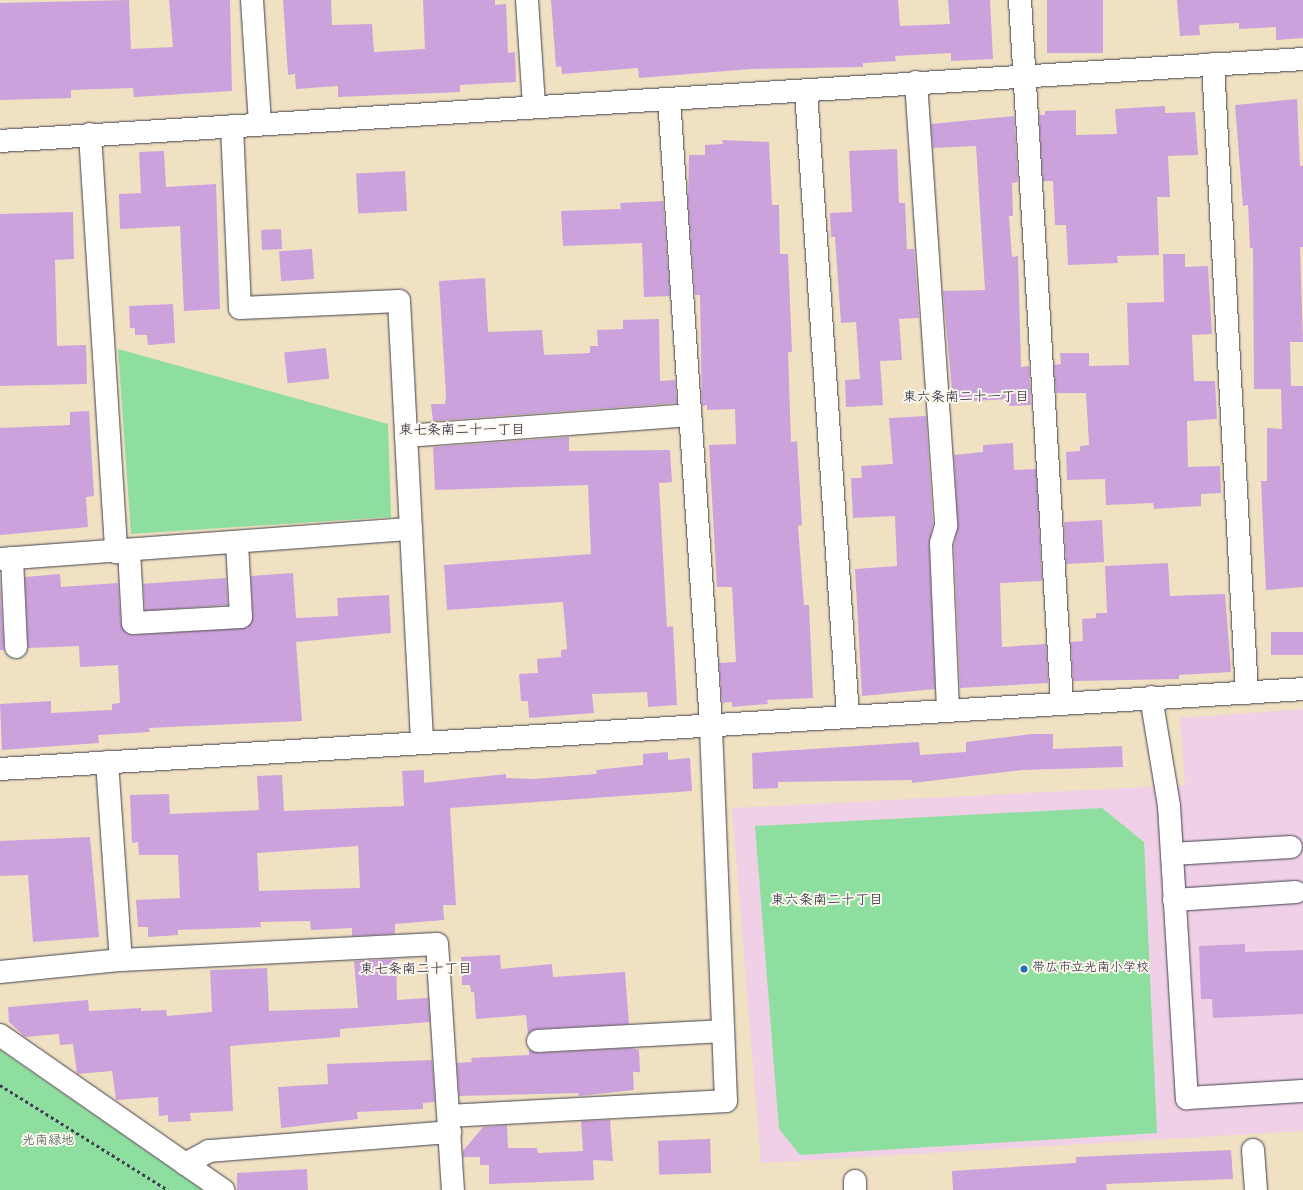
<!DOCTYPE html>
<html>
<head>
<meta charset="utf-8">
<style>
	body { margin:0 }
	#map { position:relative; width:1303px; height:1190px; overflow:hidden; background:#f0e1c2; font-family:"Gochi Hand","Klee One",sans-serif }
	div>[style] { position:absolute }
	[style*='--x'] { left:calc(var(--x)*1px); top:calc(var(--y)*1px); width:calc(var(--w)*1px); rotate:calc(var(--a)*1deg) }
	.built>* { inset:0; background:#efd0e6 }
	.green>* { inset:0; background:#8edf9f }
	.building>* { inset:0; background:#cca2dd; transform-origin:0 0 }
	.path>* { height:2.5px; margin-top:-1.25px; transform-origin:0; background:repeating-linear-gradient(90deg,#413f4f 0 3px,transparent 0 6px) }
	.roads { filter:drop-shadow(0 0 1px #413f4f) drop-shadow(0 0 1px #413f4f) }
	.minor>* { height:22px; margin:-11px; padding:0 11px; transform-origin:11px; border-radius:11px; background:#fff }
	.dots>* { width:11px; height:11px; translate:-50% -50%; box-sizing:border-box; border:2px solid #fbf7ec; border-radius:50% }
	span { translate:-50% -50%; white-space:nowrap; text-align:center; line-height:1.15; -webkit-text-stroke:4px #fbf7ec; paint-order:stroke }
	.poi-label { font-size:13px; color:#22223b }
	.left { translate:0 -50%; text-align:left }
	.park-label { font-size:13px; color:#425b59 }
	.neighbourhood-label { font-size:14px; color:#22223b }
</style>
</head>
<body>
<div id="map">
	<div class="built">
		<div style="clip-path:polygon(1303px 709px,1303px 1131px,761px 1163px,732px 808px,1185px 785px,1180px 718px)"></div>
	</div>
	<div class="green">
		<div style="clip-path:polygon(118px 349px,388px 424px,391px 517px,131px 534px)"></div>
		<div style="clip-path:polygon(1102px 808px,1144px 842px,1157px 1133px,800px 1155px,779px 1129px,755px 826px)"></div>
		<div style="clip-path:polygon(0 1050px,179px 1174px,202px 1190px,0 1190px)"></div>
	</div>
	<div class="building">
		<div style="clip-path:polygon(129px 0,131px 49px,173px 47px,169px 0,230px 0,232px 91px,134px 97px,133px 88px,71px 90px,71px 98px,0 100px,0 3px)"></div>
		<div style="clip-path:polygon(283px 0,331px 0,332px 25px,372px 24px,374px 52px,425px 49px,423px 0,495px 0,495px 5px,506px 4px,508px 53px,515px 52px,516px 82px,460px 85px,460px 92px,338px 97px,338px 86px,296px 89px,295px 74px,288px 75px)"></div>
		<div style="clip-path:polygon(551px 0,898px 0,900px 26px,950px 24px,948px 0,990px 0,993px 59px,951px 61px,951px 53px,895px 56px,896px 61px,863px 63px,863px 67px,751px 69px,639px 78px,638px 68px,562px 74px,561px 66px,556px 67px)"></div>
		<div style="left:1047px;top:0;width:56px;height:53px"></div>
		<div style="clip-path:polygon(1177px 0,1303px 0,1303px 38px,1276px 40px,1276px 27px,1239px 29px,1239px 23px,1199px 25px,1200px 35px,1180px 36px)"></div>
		<div style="clip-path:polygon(1297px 99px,1300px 166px,1303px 166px,1303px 247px,1300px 247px,1303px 342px,1290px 342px,1291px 386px,1303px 386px,1303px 587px,1266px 590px,1261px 481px,1267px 481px,1267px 428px,1282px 429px,1281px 389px,1254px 389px,1253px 248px,1250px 248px,1248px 205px,1243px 206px,1235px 105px)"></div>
		<div style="clip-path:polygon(1165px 106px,1165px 113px,1195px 112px,1198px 155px,1168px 156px,1170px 197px,1157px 197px,1159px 255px,1117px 256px,1118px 263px,1068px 265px,1066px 225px,1055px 225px,1053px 181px,1043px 181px,1039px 115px,1045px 115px,1045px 111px,1076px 110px,1076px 135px,1117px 134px,1115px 109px)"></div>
		<div style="clip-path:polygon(1014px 116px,1018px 182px,1012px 183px,1013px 216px,1009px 216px,1012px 257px,1018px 256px,1021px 367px,1029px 366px,1031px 405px,1009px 406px,1009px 399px,953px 402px,943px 291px,985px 290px,976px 146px,933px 148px,931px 124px)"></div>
		<div style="clip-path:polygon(722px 140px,769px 142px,772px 205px,779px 205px,780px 254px,788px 254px,792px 352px,788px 352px,791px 442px,797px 441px,802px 525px,798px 526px,804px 605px,809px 605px,813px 698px,767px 700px,768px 704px,732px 707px,732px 702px,722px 703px,719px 663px,736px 662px,732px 587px,717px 587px,709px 445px,736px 444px,735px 409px,707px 410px,707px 405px,702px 406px,700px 295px,695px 295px,688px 200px,689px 155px,705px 155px,705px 145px,723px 144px)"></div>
		<div style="clip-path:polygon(897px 149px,899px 203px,905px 203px,907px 249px,914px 249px,919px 318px,899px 319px,902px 360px,880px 361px,883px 405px,846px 407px,845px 380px,860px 379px,856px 322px,841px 323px,835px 237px,831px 237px,830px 213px,852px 212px,849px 151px)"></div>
		<div style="clip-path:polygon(164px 151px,166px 187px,216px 184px,220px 309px,184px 311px,180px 226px,120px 229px,119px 194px,141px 193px,139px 152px)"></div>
		<div style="left:405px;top:171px;width:40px;height:49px;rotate:87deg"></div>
		<div style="clip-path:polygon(663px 201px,670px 296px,644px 297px,642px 243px,563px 246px,561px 211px,621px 209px,620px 203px)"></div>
		<div style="clip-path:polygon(73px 212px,74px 259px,55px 260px,57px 346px,86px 345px,87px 384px,0 386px,0 214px)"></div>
		<div style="left:281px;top:229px;width:20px;height:20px;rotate:87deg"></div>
		<div style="left:312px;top:249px;width:30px;height:33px;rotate:86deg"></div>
		<div style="clip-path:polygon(1163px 254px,1185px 254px,1185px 267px,1208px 266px,1212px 334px,1192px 335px,1194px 381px,1215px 381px,1217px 419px,1187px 421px,1188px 467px,1220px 466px,1221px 493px,1201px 494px,1201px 506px,1154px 509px,1153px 503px,1106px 505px,1105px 479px,1067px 480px,1066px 452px,1080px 451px,1080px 446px,1089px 445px,1086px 393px,1056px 393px,1054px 365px,1061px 364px,1060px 353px,1089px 353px,1089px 366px,1129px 365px,1127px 303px,1164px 302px)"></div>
		<div style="clip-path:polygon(485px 278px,488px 332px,542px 330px,544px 355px,590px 353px,590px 346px,598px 346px,597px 330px,623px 329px,623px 320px,659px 319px,660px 381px,675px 380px,677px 403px,433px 421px,431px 404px,445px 404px,446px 395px,439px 281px)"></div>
		<div style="clip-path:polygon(173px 304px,175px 343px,148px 345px,147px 335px,135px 335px,135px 328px,130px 328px,129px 306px)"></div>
		<div style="left:326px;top:348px;width:31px;height:42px;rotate:84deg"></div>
		<div style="clip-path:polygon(89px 411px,94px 496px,86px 497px,88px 527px,0 535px,0 428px,70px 425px,70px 412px)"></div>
		<div style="clip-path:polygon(926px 416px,933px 525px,929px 544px,935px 689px,862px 696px,855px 569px,897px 566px,895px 516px,853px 518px,851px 478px,862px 478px,861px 466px,893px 464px,889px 418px)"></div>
		<div style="clip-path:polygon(569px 437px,569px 451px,670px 450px,672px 482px,659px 483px,667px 627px,673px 626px,677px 705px,648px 707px,647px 692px,592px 694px,594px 713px,529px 718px,528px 701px,521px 701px,519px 674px,538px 673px,537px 659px,561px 657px,561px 650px,567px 649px,563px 602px,447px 610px,444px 565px,591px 554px,588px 485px,435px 490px,433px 447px)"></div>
		<div style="clip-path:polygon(1013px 443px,1014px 470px,1036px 469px,1042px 581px,1000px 583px,1002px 647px,1046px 644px,1048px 683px,960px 688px,954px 545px,958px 525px,954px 455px,983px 452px,983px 445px)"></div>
		<div style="left:1102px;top:520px;width:42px;height:38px;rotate:87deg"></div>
		<div style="clip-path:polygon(1168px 563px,1170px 596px,1225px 594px,1231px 672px,1179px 675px,1179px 679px,1073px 681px,1071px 642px,1083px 641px,1082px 619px,1096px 618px,1096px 613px,1107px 613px,1105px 566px)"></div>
		<div style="clip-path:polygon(293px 573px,296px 618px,338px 616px,337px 598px,389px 595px,391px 633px,296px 642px,302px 721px,149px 728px,150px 732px,98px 735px,99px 743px,2px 750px,0 704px,51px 701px,51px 713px,112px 710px,112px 704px,120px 703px,118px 665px,80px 667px,79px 646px,28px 648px,25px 577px,60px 574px,61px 587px,118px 583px,121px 624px,127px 634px,134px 635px,247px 628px,253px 616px,251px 576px)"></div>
		<div style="left:226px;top:578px;width:27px;height:83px;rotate:86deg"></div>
		<div style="clip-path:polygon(0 579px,4px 650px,0 650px)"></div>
		<div style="left:1303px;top:632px;width:23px;height:32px;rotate:90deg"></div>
		<div style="clip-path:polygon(1032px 734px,1053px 734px,1053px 749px,1122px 746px,1123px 767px,1022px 770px,912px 783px,912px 780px,778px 782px,778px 788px,753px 789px,752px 753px,919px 742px,920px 755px,966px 752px,966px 742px)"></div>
		<div style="clip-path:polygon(evenodd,668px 752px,668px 760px,690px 758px,692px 791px,450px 808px,456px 905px,443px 905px,444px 920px,395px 924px,395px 934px,352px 936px,352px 928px,311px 930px,310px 921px,260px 922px,261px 927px,178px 930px,178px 935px,148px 937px,148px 927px,138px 927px,136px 900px,180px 898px,178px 855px,139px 855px,138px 842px,132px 843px,130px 795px,169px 794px,170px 814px,259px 810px,257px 776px,282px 775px,284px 811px,404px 806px,402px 771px,424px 770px,424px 783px,506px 774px,506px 778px,534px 779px,597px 774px,596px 770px,643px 765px,643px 754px,668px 752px,358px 846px,360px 888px,259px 891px,257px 853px,358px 846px)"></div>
		<div style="clip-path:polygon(90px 837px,99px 937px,33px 942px,28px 875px,0 876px,0 841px)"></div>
		<div style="clip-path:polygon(1245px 944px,1245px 952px,1303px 950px,1303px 1014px,1213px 1018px,1212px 999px,1201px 999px,1199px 946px)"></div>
		<div style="clip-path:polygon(500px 955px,501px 969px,552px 964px,553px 977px,625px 972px,629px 1024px,537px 1029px,528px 1034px,526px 1015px,476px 1019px,474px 992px,471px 992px,470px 985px,462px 985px,461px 957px)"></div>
		<div style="clip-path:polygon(396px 959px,397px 1000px,428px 998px,430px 1022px,340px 1029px,340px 1037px,230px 1046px,233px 1111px,190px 1113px,191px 1121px,168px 1122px,168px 1115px,159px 1116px,158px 1097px,116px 1100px,112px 1071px,77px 1074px,73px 1044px,60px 1045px,59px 1034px,25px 1037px,9px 1022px,8px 1007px,88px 1000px,89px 1011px,141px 1008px,141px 1011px,166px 1010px,167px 1016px,212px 1012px,210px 970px,243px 969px,267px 968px,269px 1011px,358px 1008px,354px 961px)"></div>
		<div style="clip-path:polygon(631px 1048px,639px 1050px,640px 1072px,633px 1072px,634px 1090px,579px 1096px,578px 1093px,459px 1096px,457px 1063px,472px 1062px,471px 1058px,529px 1055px,529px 1049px,539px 1053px)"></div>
		<div style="clip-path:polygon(432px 1060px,435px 1102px,423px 1103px,423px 1109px,357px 1112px,358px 1119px,281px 1128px,278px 1087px,328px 1084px,327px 1064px)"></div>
		<div style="clip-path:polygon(610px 1120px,613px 1161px,593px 1160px,594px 1180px,489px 1184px,489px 1165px,480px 1165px,480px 1157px,463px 1157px,463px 1151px,483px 1127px,507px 1125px,508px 1148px,537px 1148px,538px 1153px,583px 1151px,581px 1121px)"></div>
		<div style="left:710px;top:1139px;width:34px;height:52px;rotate:88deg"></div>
		<div style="clip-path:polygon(1231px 1150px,1233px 1179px,1106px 1184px,1107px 1190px,953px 1190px,952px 1171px,1076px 1163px,1076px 1157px)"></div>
		<div style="clip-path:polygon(307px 1169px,308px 1190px,237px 1190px,237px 1173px)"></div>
	</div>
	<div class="path">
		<div style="--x:0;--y:1085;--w:198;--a:32"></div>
	</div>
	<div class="roads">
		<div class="minor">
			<div style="--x:252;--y:0;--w:124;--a:86.3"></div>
			<div style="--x:527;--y:0;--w:106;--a:86.2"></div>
			<div style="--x:1020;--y:0;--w:704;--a:86.58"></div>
			<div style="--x:1213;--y:64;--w:630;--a:86.91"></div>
			<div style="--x:916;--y:82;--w:445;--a:86.1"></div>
			<div style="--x:946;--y:526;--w:18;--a:106"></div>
			<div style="--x:941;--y:543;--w:167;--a:87.6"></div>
			<div style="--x:806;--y:91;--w:626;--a:86.16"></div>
			<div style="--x:232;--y:126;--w:182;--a:87.5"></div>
			<div style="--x:240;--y:308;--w:159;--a:-2.5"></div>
			<div style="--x:399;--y:301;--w:442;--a:87"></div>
			<div style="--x:90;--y:134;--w:419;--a:86.4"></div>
			<div style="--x:0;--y:141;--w:1306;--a:-3.6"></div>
			<div style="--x:406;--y:436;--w:285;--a:-4.2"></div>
			<div style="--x:129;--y:551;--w:72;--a:86.8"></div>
			<div style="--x:133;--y:623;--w:108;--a:-3.2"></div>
			<div style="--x:241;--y:617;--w:74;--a:-93.1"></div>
			<div style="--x:12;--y:558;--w:89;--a:87.4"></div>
			<div style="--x:0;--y:559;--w:412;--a:-4.2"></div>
			<div style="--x:1151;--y:697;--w:110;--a:80.6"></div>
			<div style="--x:1169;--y:806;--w:293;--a:86.5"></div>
			<div style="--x:1187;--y:1098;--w:116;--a:-3.5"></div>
			<div style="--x:107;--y:762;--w:198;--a:86"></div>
			<div style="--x:0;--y:769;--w:1305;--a:-3.51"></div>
			<div style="--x:1172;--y:854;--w:119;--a:-3.4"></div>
			<div style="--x:1174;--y:900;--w:122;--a:-3.8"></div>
			<div style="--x:0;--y:972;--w:122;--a:-5.7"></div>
			<div style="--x:121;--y:960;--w:316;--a:-2.9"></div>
			<div style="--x:437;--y:944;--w:247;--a:86.3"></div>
			<div style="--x:0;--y:1035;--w:272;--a:34.8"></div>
			<div style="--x:538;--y:1041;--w:185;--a:-3.1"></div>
			<div style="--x:449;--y:1116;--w:277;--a:-3.1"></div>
			<div style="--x:726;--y:1101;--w:377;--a:-92.3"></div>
			<div style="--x:711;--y:724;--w:626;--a:-93.84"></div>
			<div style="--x:1253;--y:1150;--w:40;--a:85.7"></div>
			<div style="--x:185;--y:1164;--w:27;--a:-28"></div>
			<div style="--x:209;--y:1151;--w:242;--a:-4.5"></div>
			<div style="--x:855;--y:1181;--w:9;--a:90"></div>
		</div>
	</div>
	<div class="dots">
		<div style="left:1024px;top:969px;background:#1f6fb2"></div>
	</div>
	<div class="poi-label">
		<span class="left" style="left:1032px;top:969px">帯広市立光南小学校</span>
	</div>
	<div class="park-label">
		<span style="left:48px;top:1142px">光南緑地</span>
	</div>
	<div class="neighbourhood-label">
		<span style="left:966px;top:399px">東六条南二十一丁目</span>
		<span style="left:462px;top:432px">東七条南二十一丁目</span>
		<span style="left:827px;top:902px">東六条南二十丁目</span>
		<span style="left:416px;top:971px">東七条南二十丁目</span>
	</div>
</div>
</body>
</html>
